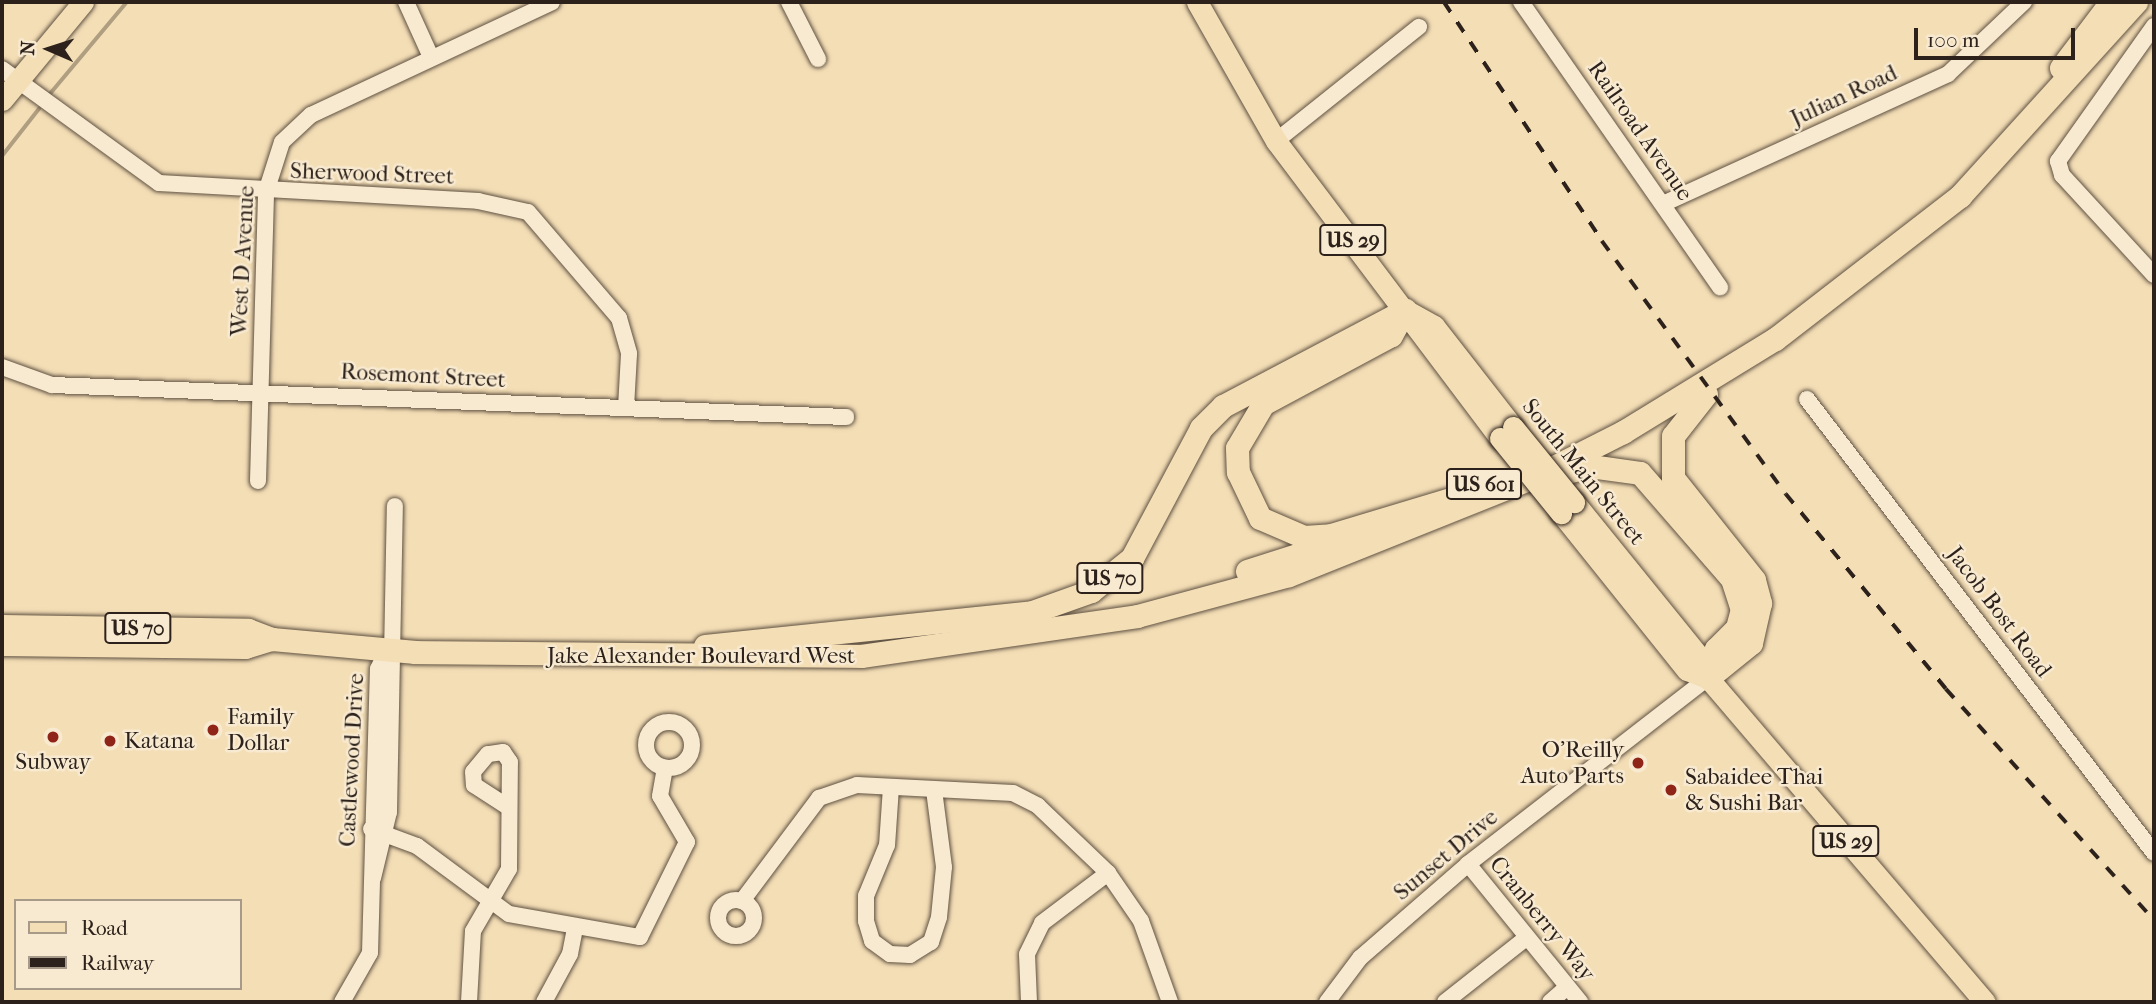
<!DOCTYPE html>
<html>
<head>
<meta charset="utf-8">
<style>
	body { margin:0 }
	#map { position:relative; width:2156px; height:1004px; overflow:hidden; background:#f4deb6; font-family:"IM FELL French Canon",serif }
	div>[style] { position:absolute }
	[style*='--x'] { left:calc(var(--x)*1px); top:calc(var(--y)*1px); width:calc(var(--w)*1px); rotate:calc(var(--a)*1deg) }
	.stream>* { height:3.5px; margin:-1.75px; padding:0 1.75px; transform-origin:1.75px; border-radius:1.75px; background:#b09e81 }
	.roads { filter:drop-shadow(0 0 2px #5f5142) drop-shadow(0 0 2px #5f5142) }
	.minor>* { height:16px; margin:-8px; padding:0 8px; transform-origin:8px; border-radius:8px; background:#f8ead0 }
	.minor>.ring { margin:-8px; padding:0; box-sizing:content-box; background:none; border:16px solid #f8ead0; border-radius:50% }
	.major>* { height:21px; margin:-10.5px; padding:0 10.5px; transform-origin:10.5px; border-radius:10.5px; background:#f4deb6 }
	.highway>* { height:23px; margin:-11.5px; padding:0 11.5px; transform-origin:11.5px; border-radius:11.5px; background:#f4deb6 }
	.rail>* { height:3.5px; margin-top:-1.75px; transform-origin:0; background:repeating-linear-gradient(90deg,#2d221b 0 12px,transparent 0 24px) }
	.bridges { filter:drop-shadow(0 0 2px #2d221b) drop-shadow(0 0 2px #2d221b) }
	.major-bridge>* { height:21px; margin:-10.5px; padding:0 10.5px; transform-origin:10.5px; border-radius:10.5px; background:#f4deb6 }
	.dots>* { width:19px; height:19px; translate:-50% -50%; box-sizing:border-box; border:4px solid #f8ead0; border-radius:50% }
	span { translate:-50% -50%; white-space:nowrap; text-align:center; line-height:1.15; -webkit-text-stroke:5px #f8ead0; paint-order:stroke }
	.shield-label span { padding:2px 5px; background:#f8ead0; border:2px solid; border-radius:5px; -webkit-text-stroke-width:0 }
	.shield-label { font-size:21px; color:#2d221b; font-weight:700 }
	.street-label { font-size:23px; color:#2d221b }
	.poi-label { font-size:23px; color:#2d221b }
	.left { translate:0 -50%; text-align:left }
	.right { translate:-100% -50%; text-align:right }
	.frame { position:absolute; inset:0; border:4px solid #2d221b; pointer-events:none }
	.legend { position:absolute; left:14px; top:899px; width:228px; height:91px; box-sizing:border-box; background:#f8ead0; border:2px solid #a79a88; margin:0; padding:9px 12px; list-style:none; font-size:21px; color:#2d221b }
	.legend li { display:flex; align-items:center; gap:14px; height:35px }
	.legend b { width:35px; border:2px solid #a79a88 }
	.north { position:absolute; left:14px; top:14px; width:70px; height:70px; -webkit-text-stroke:5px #f8ead0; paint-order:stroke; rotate:273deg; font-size:19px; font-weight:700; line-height:28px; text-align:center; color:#2d221b }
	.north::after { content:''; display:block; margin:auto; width:24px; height:32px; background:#2d221b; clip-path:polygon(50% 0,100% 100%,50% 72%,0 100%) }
	.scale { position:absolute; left:1914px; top:28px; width:161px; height:32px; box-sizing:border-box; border:4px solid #2d221b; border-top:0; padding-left:9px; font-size:21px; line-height:24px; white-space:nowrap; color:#2d221b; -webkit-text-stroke:5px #f8ead0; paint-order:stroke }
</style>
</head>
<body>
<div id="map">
	<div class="stream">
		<div style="--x:49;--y:95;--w:121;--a:-50"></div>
		<div style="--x:2;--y:156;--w:60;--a:-51.8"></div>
	</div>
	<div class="roads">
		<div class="minor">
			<div style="--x:406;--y:2;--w:60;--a:65.6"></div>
			<div style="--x:789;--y:2;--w:64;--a:63"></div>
			<div style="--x:1521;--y:2;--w:348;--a:55.1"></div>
			<div style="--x:2154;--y:26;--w:166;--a:125.4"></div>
			<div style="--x:2058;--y:161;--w:15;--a:74"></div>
			<div style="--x:2062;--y:175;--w:136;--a:47.4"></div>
			<div style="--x:2;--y:69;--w:194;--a:36"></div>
			<div style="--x:159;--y:183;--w:320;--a:3.2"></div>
			<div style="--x:478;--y:201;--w:51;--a:12.4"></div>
			<div style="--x:528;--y:212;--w:140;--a:49.4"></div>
			<div style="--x:619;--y:318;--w:37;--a:74"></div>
			<div style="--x:629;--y:354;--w:54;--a:93.2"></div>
			<div style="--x:1276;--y:141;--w:183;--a:-38.6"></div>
			<div style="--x:1663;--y:204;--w:313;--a:-24.5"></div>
			<div style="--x:1948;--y:74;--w:105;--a:-43.5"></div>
			<div style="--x:2;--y:367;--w:53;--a:19.8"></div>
			<div style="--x:52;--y:385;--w:795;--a:2.31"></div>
			<div style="--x:1807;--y:399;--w:571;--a:52.61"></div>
			<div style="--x:258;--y:481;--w:289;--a:-88.4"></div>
			<div style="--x:266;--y:192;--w:52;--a:-72.3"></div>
			<div style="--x:282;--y:142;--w:40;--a:-43"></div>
			<div style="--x:311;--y:115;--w:266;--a:-25.1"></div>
			<div class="ring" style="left:646px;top:722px;width:30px;height:30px"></div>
			<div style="--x:891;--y:787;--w:58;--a:93.9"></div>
			<div style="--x:887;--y:845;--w:55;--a:112.4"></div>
			<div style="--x:866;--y:896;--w:25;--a:90"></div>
			<div style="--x:866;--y:921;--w:21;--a:73"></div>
			<div style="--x:872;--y:941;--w:22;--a:36"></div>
			<div style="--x:890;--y:954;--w:20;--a:3"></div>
			<div style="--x:910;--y:955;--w:25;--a:-32"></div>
			<div style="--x:931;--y:942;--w:26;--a:-72"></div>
			<div style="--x:939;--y:917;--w:50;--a:-84.3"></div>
			<div style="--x:944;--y:867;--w:78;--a:-97.4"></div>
			<div style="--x:371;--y:829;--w:49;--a:20.3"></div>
			<div style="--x:417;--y:846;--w:114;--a:36.5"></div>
			<div style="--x:509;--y:914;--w:133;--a:10"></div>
			<div style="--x:640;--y:937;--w:106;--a:-63.7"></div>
			<div style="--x:687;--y:842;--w:53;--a:-120.4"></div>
			<div style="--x:660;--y:796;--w:27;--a:-80"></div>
			<div style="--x:1468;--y:864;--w:178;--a:50.9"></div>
			<div style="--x:373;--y:878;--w:68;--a:-76.4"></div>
			<div style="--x:389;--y:812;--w:306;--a:-88.9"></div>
			<div class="ring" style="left:718px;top:900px;width:20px;height:20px"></div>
			<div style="--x:742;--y:901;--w:129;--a:-53.2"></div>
			<div style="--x:819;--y:798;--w:40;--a:-18.9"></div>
			<div style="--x:857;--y:785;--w:156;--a:2.9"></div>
			<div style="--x:1013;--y:793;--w:28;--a:27"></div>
			<div style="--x:1038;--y:806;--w:97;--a:43.7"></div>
			<div style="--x:1108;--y:873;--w:58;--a:55.5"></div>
			<div style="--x:1141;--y:921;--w:86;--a:70.3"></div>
			<div style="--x:342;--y:1002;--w:56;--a:-60.3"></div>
			<div style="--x:370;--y:953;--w:284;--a:-88.4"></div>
			<div style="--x:378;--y:669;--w:25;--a:-64"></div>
			<div style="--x:469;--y:1002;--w:71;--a:-86.8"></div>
			<div style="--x:473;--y:931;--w:72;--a:-59.9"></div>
			<div style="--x:509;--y:869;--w:107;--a:-89.5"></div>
			<div style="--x:510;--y:762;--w:12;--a:-125"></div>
			<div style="--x:503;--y:752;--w:15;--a:172"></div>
			<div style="--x:488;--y:754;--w:23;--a:130"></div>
			<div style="--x:473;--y:772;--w:13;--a:86"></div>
			<div style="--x:474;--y:785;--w:40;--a:32.9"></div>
			<div style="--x:544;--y:1002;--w:55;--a:-61.6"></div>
			<div style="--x:570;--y:954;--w:26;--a:-79"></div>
			<div style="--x:1029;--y:1002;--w:48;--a:-92.4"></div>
			<div style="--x:1027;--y:954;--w:34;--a:-64"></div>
			<div style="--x:1042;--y:923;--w:83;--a:-37.1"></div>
			<div style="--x:1327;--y:1002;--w:55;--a:-53.1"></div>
			<div style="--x:1360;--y:958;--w:143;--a:-41"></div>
			<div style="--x:1468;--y:864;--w:304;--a:-37.8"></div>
			<div style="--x:1445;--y:1002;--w:103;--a:-38.3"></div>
			<div style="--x:1550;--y:1002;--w:23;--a:-41"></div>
		</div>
		<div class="major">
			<div style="--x:1197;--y:2;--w:160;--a:60.4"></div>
			<div style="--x:1276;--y:141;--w:372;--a:53"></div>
			<div style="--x:2;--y:100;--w:127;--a:-50.4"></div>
			<div style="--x:1407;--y:311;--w:31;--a:29"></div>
			<div style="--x:1434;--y:326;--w:128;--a:52"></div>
			<div style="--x:1574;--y:502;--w:202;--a:51"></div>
			<div style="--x:1701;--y:659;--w:20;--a:70"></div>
			<div style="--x:1708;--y:678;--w:426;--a:49.5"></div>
			<div style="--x:1561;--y:513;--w:201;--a:51.3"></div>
			<div style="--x:1687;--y:670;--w:22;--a:21"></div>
		</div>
		<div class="highway">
			<div style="--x:2061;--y:68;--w:83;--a:-52.9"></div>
			<div style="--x:1405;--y:310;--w:29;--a:119"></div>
			<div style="--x:1391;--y:335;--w:145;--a:151.7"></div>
			<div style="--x:1263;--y:404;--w:51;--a:120.6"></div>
			<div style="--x:1237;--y:448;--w:24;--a:88"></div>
			<div style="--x:1238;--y:472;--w:51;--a:64.4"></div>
			<div style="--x:1260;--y:518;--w:48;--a:23.4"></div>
			<div style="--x:1304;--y:537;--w:27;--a:-4"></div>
			<div style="--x:1331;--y:535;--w:124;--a:-16.8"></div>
			<div style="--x:1706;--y:394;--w:53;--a:128.2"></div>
			<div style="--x:1673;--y:436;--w:42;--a:90"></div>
			<div style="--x:1673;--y:478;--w:130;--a:51.5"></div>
			<div style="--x:1754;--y:580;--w:24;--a:75"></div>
			<div style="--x:1760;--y:603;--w:41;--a:102.7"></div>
			<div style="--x:1751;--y:643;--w:55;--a:140.9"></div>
			<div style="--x:1560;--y:474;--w:31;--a:-15"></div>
			<div style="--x:1590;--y:466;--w:50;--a:8"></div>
			<div style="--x:1640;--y:473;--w:140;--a:49"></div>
			<div style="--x:1732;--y:579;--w:32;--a:72"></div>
			<div style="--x:1742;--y:609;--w:20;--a:105"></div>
			<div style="--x:1737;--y:628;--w:30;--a:135"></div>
			<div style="--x:1716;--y:649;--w:30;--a:105"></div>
			<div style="--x:1247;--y:571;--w:79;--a:-17.7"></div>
			<div style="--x:2;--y:626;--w:246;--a:0.9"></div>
			<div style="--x:248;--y:630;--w:26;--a:21"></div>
			<div style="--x:272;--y:639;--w:144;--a:5.2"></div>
			<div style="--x:415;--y:652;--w:446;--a:0.5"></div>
			<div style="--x:861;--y:656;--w:279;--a:-8.2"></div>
			<div style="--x:1137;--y:616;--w:157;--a:-15.1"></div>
			<div style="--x:1289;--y:575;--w:262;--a:-21.8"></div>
			<div style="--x:1532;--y:478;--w:102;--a:-26.8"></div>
			<div style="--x:1623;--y:432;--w:178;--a:-31.5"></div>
			<div style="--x:1775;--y:339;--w:234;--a:-37.7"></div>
			<div style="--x:1960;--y:196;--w:262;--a:-47.8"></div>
			<div style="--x:2;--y:644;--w:243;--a:0.7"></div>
			<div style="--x:245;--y:647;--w:28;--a:-17"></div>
			<div style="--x:705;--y:646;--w:329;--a:-5.9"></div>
			<div style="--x:1032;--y:612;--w:63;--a:-19.6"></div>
			<div style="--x:1091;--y:591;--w:53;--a:-38.8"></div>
			<div style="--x:1132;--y:558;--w:147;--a:-62"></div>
			<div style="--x:1201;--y:428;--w:31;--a:-45"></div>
			<div style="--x:1223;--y:406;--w:206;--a:-27.8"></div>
		</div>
	</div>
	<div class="rail">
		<div style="--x:1444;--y:2;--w:287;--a:56.5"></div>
		<div style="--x:1602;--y:241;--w:313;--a:54"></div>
		<div style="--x:1786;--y:494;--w:252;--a:50.6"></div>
		<div style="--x:1946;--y:689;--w:311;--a:48"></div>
	</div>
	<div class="bridges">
		<div class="major-bridge">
			<div style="--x:1513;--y:427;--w:97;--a:50.9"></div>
			<div style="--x:1500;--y:438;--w:97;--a:50.9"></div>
		</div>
	</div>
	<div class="dots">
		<div style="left:213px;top:730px;background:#8f2418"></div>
		<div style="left:53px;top:737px;background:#8f2418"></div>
		<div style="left:110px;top:741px;background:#8f2418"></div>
		<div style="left:1638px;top:763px;background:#8f2418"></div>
		<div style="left:1671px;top:790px;background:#8f2418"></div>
	</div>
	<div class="shield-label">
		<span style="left:1353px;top:240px">US 29</span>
		<span style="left:1484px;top:484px">US 601</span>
		<span style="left:1110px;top:578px">US 70</span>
		<span style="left:138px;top:628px">US 70</span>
		<span style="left:1846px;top:841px">US 29</span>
	</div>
	<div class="street-label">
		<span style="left:1844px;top:96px;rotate:-25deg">Julian Road</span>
		<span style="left:1640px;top:131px;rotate:55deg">Railroad Avenue</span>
		<span style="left:372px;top:174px;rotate:2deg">Sherwood Street</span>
		<span style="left:243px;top:261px;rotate:-87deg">West D Avenue</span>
		<span style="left:423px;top:376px;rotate:3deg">Rosemont Street</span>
		<span style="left:1583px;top:472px;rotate:51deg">South Main Street</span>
		<span style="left:1999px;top:612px;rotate:53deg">Jacob Bost Road</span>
		<span style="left:701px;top:656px">Jake Alexander Boulevard West</span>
		<span style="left:352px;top:760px;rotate:-87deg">Castlewood Drive</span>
		<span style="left:1446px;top:855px;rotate:-40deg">Sunset Drive</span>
		<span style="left:1542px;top:919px;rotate:51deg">Cranberry Way</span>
	</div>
	<div class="poi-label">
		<span class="left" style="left:227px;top:730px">Family<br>Dollar</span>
		<span class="left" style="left:124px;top:741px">Katana</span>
		<span class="right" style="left:1624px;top:763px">O'Reilly<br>Auto Parts</span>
		<span style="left:53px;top:762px">Subway</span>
		<span class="left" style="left:1685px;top:790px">Sabaidee Thai<br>&amp; Sushi Bar</span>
	</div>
	<div class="frame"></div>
	<ul class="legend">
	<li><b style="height:9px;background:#f4deb6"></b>Road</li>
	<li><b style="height:9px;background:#2d221b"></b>Railway</li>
	</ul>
	<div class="north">N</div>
	<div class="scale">100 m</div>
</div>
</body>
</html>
